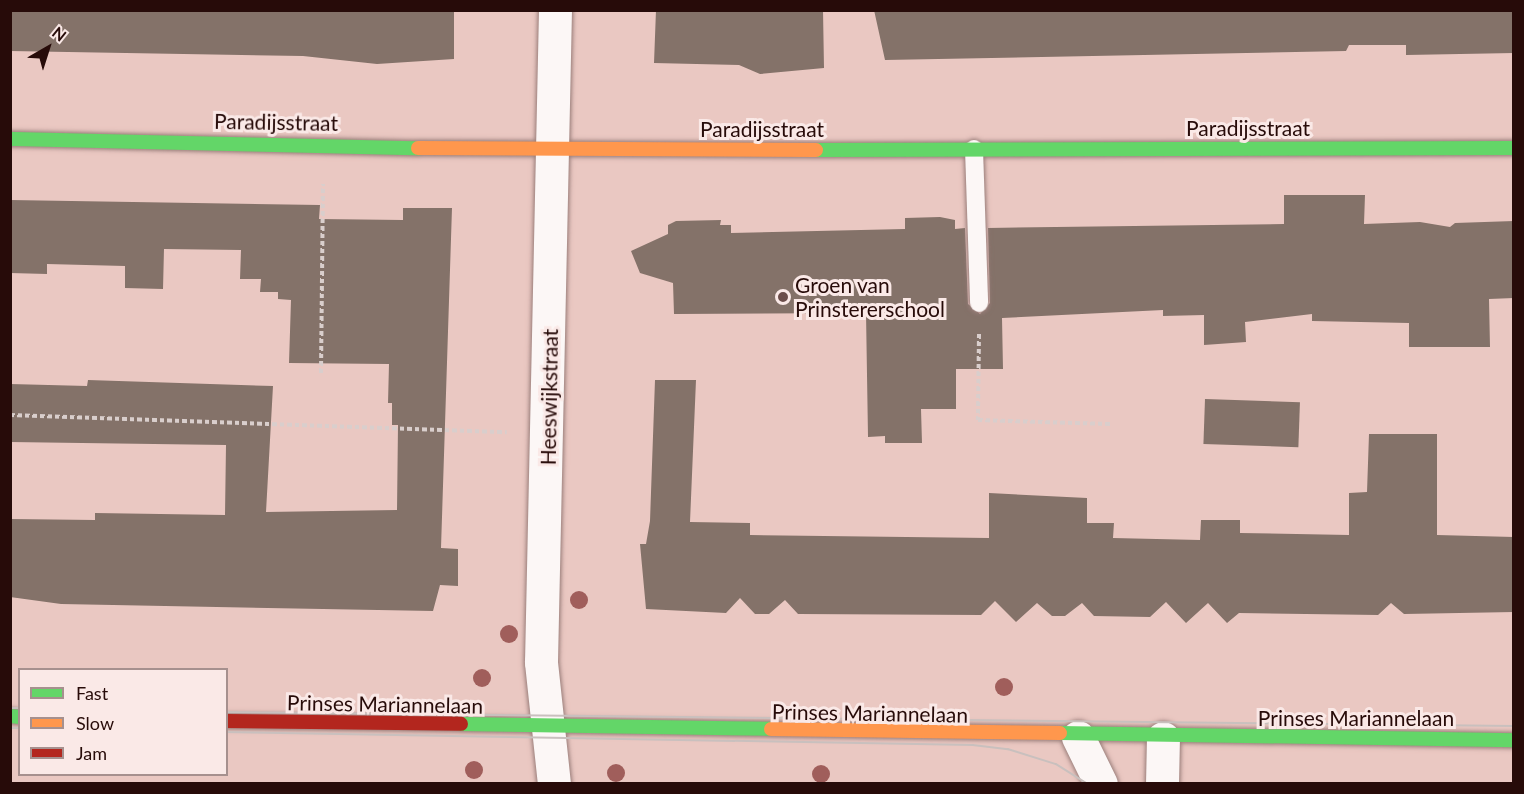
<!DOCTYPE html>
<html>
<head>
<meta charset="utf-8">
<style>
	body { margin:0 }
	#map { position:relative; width:1524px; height:794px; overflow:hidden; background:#eac8c2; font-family:Lato,sans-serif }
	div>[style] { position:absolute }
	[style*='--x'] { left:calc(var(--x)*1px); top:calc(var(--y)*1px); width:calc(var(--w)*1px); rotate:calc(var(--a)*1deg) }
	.building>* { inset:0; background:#847269; transform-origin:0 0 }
	.path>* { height:4px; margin-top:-2px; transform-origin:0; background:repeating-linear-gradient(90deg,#d9cecc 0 4.5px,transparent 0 7.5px) }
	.roads { filter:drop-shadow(0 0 2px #9b7f7b) drop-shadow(0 0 2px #9b7f7b) }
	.lane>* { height:18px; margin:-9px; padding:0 9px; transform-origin:9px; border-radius:9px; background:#fcf7f6 }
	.street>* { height:33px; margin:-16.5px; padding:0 16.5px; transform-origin:16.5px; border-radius:16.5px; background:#fcf7f6 }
	.fast>* { height:14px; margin:-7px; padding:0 7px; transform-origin:7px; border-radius:7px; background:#63d668 }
	.slow>* { height:14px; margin:-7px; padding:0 7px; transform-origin:7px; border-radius:7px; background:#ff974d }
	.jam>* { height:14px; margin:-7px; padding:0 7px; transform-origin:7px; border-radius:7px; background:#b3261e }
	.tram>* { height:1.5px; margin:-0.75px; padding:0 0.75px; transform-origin:0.75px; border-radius:0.75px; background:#c9c0be }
	.trees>* { width:18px; height:18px; margin:-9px; border-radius:50%; background:#a05e5b }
	.dots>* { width:16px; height:16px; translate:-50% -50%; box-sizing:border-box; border:3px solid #fae9e7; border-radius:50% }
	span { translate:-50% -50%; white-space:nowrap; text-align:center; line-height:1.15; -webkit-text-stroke:6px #fae9e7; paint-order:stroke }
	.street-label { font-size:21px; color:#270b09 }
	.poi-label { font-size:21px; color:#270b09 }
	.left { translate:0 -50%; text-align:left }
	.frame { position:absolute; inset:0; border:12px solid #270b09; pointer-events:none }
	.legend { position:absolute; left:18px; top:668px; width:210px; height:108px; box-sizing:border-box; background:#fae9e7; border:2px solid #a6908e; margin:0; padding:8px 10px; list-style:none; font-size:18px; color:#270b09 }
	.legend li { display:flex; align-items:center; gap:12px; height:30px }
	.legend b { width:30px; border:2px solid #a6908e }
	.north { position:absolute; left:18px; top:18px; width:60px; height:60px; -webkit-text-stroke:4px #fae9e7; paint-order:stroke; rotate:39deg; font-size:16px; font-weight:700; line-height:24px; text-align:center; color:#270b09 }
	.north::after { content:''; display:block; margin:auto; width:21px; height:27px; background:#270b09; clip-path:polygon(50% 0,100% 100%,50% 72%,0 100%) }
</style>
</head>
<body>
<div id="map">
	<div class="building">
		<div style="clip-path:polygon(10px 10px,454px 10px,454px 59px,377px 64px,303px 56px,10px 51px)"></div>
		<div style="clip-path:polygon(656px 10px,823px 10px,824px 68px,760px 74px,739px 65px,654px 63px)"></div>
		<div style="clip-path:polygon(874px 10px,1514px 10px,1514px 53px,1406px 55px,1406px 45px,1349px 45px,1346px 51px,885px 60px)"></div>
		<div style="clip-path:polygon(1284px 195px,1365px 195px,1364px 224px,1420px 222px,1450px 227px,1455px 223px,1514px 221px,1514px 298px,1489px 299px,1490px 347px,1409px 347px,1409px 323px,1312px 321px,1312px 314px,1245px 322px,1246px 342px,1204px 345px,1204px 315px,1163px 316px,1163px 310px,1002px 318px,1003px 369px,956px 369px,956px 409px,921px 409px,922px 443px,885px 443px,885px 436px,868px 437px,866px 313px,674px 314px,673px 283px,640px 273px,631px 251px,668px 234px,668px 225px,676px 221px,721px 220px,720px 225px,731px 225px,731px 233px,905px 229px,905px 218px,940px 217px,955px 220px,955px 229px,965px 228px,968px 304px,980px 314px,990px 303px,988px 228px,1284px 224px)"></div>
		<div style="clip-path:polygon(10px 200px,320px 205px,319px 219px,403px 220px,403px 208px,452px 208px,441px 548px,458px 549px,458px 586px,440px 585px,433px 611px,61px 604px,10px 597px,10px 519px,95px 520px,95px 513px,225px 515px,226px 445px,10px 442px,10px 384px,87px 386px,88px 380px,273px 386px,266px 512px,397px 510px,398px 425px,392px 425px,392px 403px,388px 403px,389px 364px,289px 363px,291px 300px,278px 299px,278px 292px,260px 292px,261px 279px,240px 279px,241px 250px,164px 249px,163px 289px,125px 288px,125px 266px,47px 264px,47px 274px,10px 273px)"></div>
		<div style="clip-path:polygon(655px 380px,696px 380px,690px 522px,750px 523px,750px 535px,989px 538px,989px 493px,1087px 498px,1087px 523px,1114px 523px,1113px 538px,1200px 540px,1201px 520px,1240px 520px,1240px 533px,1349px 535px,1349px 493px,1367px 492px,1369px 434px,1437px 434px,1437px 535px,1514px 537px,1514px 612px,1404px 614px,1391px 603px,1378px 615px,1239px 613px,1227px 623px,1208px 603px,1186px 623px,1166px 602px,1150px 617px,1094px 616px,1082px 603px,1065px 616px,1052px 616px,1037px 603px,1016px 622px,995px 601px,981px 615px,798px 614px,785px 600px,769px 614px,755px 614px,740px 598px,726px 613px,646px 609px,640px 544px,646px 544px,650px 521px)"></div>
		<div style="left:1205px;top:399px;width:95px;height:45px;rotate:2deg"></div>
	</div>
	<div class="path">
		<div style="--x:979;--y:334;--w:86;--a:90.7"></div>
		<div style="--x:978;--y:420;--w:132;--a:1.7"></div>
		<div style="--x:321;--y:373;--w:189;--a:-89.4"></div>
		<div style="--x:10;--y:415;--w:497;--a:2"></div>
	</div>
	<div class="roads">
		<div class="lane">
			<div style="--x:974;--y:149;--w:154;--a:88.1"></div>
		</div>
		<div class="street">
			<div style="--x:1078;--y:737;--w:52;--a:63.9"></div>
			<div style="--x:554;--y:784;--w:123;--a:-96.1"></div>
			<div style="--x:541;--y:662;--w:652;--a:-88.77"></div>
			<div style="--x:1162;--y:784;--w:46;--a:-88.8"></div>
		</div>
		<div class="fast">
			<div style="--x:10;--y:139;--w:408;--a:1.3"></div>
			<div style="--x:816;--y:150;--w:698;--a:-0.16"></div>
			<div style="--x:10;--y:716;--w:10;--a:6"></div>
			<div style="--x:461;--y:724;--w:310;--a:0.9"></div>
			<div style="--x:1060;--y:733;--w:454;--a:0.9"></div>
		</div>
		<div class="slow">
			<div style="--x:418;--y:148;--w:398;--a:0.3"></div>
			<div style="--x:771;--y:729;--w:289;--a:0.8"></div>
		</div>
		<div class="jam">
			<div style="--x:226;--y:721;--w:235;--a:0.7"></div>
		</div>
	</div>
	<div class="tram">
		<div style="--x:10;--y:708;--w:10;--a:0"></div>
		<div style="--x:226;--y:712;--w:1288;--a:0.62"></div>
		<div style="--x:10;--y:728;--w:10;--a:0"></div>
		<div style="--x:226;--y:732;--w:747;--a:1"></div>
		<div style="--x:973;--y:745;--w:35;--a:7"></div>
		<div style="--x:1008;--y:749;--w:50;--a:17.4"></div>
		<div style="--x:1056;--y:764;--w:38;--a:32"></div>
	</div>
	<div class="trees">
		<div style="left:579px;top:600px"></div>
		<div style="left:509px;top:634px"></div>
		<div style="left:482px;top:678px"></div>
		<div style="left:1004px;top:687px"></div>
		<div style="left:474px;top:770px"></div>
		<div style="left:616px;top:773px"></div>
		<div style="left:821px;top:774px"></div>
	</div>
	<div class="dots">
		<div style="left:783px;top:297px;background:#6b4d4a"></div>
	</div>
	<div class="street-label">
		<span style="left:276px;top:122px;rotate:1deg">Paradijsstraat</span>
		<span style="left:1248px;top:128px">Paradijsstraat</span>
		<span style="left:762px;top:129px">Paradijsstraat</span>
		<span style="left:549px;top:397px;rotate:-89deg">Heeswijkstraat</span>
		<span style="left:385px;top:704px;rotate:1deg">Prinses Mariannelaan</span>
		<span style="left:870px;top:713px;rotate:1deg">Prinses Mariannelaan</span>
		<span style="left:1356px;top:718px">Prinses Mariannelaan</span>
	</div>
	<div class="poi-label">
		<span class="left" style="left:795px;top:297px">Groen van<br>Prinstererschool</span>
	</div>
	<div class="frame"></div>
	<ul class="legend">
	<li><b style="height:8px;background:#63d668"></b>Fast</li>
	<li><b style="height:8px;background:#ff974d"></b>Slow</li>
	<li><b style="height:8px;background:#b3261e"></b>Jam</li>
	</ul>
	<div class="north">N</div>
</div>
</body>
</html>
